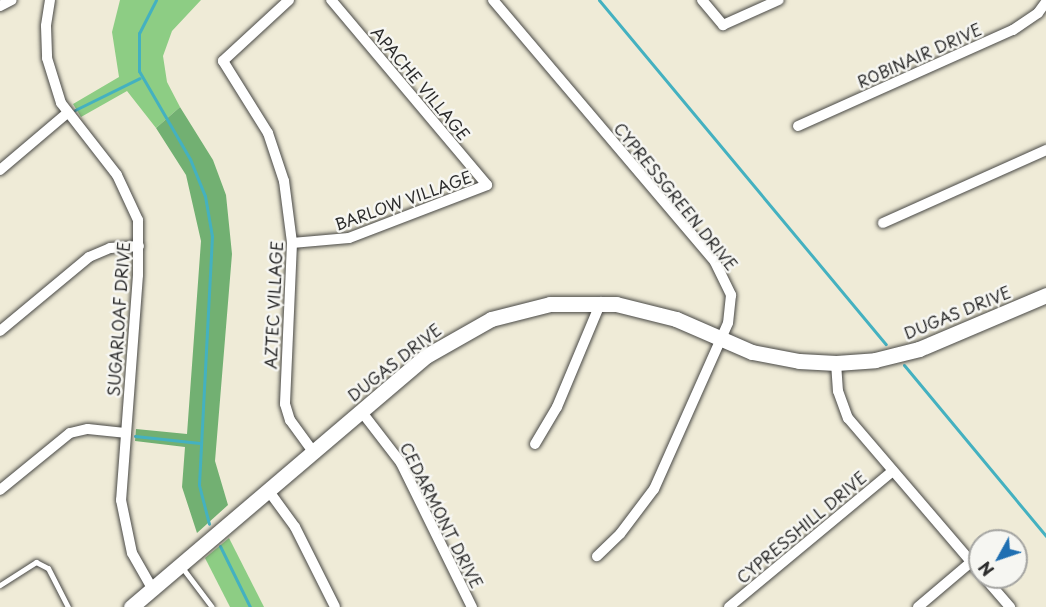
<!DOCTYPE html>
<html>
<head>
<meta charset="utf-8">
<style>
	body { margin:0 }
	#map { position:relative; width:1046px; height:607px; overflow:hidden; background:#efebd7; font-family:"Playpen Sans",sans-serif }
	div>[style] { position:absolute }
	[style*='--x'] { left:calc(var(--x)*1px); top:calc(var(--y)*1px); width:calc(var(--w)*1px); rotate:calc(var(--a)*1deg) }
	.green>* { inset:0; background:#8dcd84 }
	.forest>* { inset:0; background:#72b072 }
	.stream>* { height:3px; margin:-1.5px; padding:0 1.5px; transform-origin:1.5px; border-radius:1.5px; background:#44b1c0 }
	.roads { filter:drop-shadow(0 0 2px #484845) drop-shadow(0 0 2px #484845) }
	.lane>* { height:5px; margin:-2.5px; padding:0 2.5px; transform-origin:2.5px; border-radius:2.5px; background:#fff }
	.street>* { height:10px; margin:-5px; padding:0 5px; transform-origin:5px; border-radius:5px; background:#fff }
	.secondary>* { height:15px; margin:-7.5px; padding:0 7.5px; transform-origin:7.5px; border-radius:7.5px; background:#fff }
	span { translate:-50% -50%; white-space:nowrap; text-align:center; line-height:1.15; -webkit-text-stroke:5px #f6f6f2; paint-order:stroke }
	.street-label { font-size:16px; color:#2b2b2b }
	.north { position:absolute; left:968px; top:529px; width:60px; height:60px; box-sizing:border-box; background:#f6f6f2; border:2px solid #a5a5a2; border-radius:50%; rotate:230deg; font-size:16px; font-weight:700; line-height:24px; text-align:center; color:#2b2b2b }
	.north::after { content:''; display:block; margin:auto; width:21px; height:27px; background:#1f6fb2; clip-path:polygon(50% 0,100% 100%,50% 72%,0 100%) }
</style>
</head>
<body>
<div id="map">
	<div class="green">
		<div style="clip-path:polygon(120px 0,201px 0,172px 31px,163px 56px,167px 82px,180px 107px,156px 128px,127px 91px,81px 117px,73px 104px,119px 77px,112px 32px)"></div>
		<div style="clip-path:polygon(229px 538px,264px 607px,230px 607px,205px 558px)"></div>
	</div>
	<div class="forest">
		<div style="clip-path:polygon(180px 107px,213px 160px,226px 195px,232px 254px,215px 461px,228px 505px,197px 533px,182px 487px,185px 447px,135px 441px,136px 429px,187px 434px,201px 241px,186px 175px,156px 128px)"></div>
	</div>
	<div class="stream">
		<div style="--x:156;--y:0;--w:37;--a:117"></div>
		<div style="--x:139;--y:33;--w:38;--a:90"></div>
		<div style="--x:139;--y:71;--w:102;--a:59.9"></div>
		<div style="--x:190;--y:159;--w:40;--a:68"></div>
		<div style="--x:205;--y:196;--w:41;--a:80.1"></div>
		<div style="--x:212;--y:236;--w:249;--a:93"></div>
		<div style="--x:199;--y:485;--w:40;--a:75.6"></div>
		<div style="--x:599;--y:0;--w:448;--a:50.2"></div>
		<div style="--x:75;--y:110;--w:72;--a:-26.2"></div>
		<div style="--x:904;--y:365;--w:222;--a:50.3"></div>
		<div style="--x:135;--y:436;--w:65;--a:6.1"></div>
		<div style="--x:220;--y:546;--w:68;--a:63.8"></div>
	</div>
	<div class="roads">
		<div class="lane">
			<div style="--x:181;--y:566;--w:51;--a:52.9"></div>
			<div style="--x:0;--y:585;--w:43;--a:-32.6"></div>
			<div style="--x:36;--y:562;--w:13;--a:27"></div>
			<div style="--x:48;--y:568;--w:44;--a:62.9"></div>
		</div>
		<div class="street">
			<div style="--x:50;--y:0;--w:26;--a:99"></div>
			<div style="--x:46;--y:26;--w:32;--a:88"></div>
			<div style="--x:47;--y:58;--w:47;--a:72.7"></div>
			<div style="--x:61;--y:103;--w:91;--a:52.1"></div>
			<div style="--x:117;--y:175;--w:50;--a:65"></div>
			<div style="--x:138;--y:220;--w:55;--a:90"></div>
			<div style="--x:138;--y:275;--w:226;--a:94.3"></div>
			<div style="--x:121;--y:500;--w:54;--a:78.3"></div>
			<div style="--x:132;--y:553;--w:40;--a:60.3"></div>
			<div style="--x:289;--y:0;--w:90;--a:137.3"></div>
			<div style="--x:223;--y:61;--w:85;--a:58"></div>
			<div style="--x:268;--y:133;--w:51;--a:71.6"></div>
			<div style="--x:284;--y:181;--w:63;--a:82.6"></div>
			<div style="--x:292;--y:243;--w:161;--a:92.5"></div>
			<div style="--x:285;--y:404;--w:17;--a:73"></div>
			<div style="--x:290;--y:420;--w:39;--a:54"></div>
			<div style="--x:493;--y:0;--w:343;--a:49.7"></div>
			<div style="--x:715;--y:262;--w:37;--a:64"></div>
			<div style="--x:731;--y:295;--w:28;--a:96"></div>
			<div style="--x:728;--y:323;--w:182;--a:114"></div>
			<div style="--x:654;--y:489;--w:56;--a:127.1"></div>
			<div style="--x:620;--y:534;--w:32;--a:136"></div>
			<div style="--x:702;--y:0;--w:33;--a:50"></div>
			<div style="--x:723;--y:25;--w:61;--a:-24.1"></div>
			<div style="--x:0;--y:6;--w:13;--a:-27"></div>
			<div style="--x:798;--y:126;--w:235;--a:-24.1"></div>
			<div style="--x:1013;--y:30;--w:30;--a:-34"></div>
			<div style="--x:1038;--y:13;--w:14;--a:-54"></div>
			<div style="--x:0;--y:170;--w:87;--a:-40.3"></div>
			<div style="--x:883;--y:223;--w:179;--a:-24.1"></div>
			<div style="--x:292;--y:243;--w:57;--a:-5"></div>
			<div style="--x:349;--y:238;--w:148;--a:-21"></div>
			<div style="--x:487;--y:185;--w:242;--a:-130.1"></div>
			<div style="--x:0;--y:331;--w:116;--a:-39.7"></div>
			<div style="--x:89;--y:257;--w:23;--a:-23"></div>
			<div style="--x:110;--y:248;--w:29;--a:-4"></div>
			<div style="--x:836;--y:363;--w:28;--a:86"></div>
			<div style="--x:838;--y:391;--w:29;--a:70"></div>
			<div style="--x:848;--y:418;--w:203;--a:49.4"></div>
			<div style="--x:361;--y:411;--w:66;--a:52.4"></div>
			<div style="--x:401;--y:463;--w:161;--a:63.8"></div>
			<div style="--x:535;--y:444;--w:43;--a:-59.3"></div>
			<div style="--x:557;--y:407;--w:114;--a:-67.3"></div>
			<div style="--x:0;--y:490;--w:90;--a:-39.2"></div>
			<div style="--x:70;--y:433;--w:18;--a:-13"></div>
			<div style="--x:88;--y:429;--w:37;--a:6"></div>
			<div style="--x:268;--y:490;--w:46;--a:53.9"></div>
			<div style="--x:295;--y:527;--w:89;--a:63.4"></div>
			<div style="--x:984;--y:577;--w:40;--a:49"></div>
			<div style="--x:729;--y:607;--w:213;--a:-39.7"></div>
			<div style="--x:918;--y:607;--w:70;--a:-40.3"></div>
		</div>
		<div class="secondary">
			<div style="--x:131;--y:607;--w:387;--a:-40.4"></div>
			<div style="--x:426;--y:356;--w:75;--a:-29.6"></div>
			<div style="--x:491;--y:319;--w:61;--a:-14.3"></div>
			<div style="--x:550;--y:304;--w:66;--a:0"></div>
			<div style="--x:616;--y:304;--w:62;--a:14"></div>
			<div style="--x:676;--y:319;--w:83;--a:23.5"></div>
			<div style="--x:752;--y:352;--w:48;--a:10.8"></div>
			<div style="--x:799;--y:361;--w:37;--a:3"></div>
			<div style="--x:836;--y:363;--w:39;--a:-4"></div>
			<div style="--x:875;--y:360;--w:45;--a:-14"></div>
			<div style="--x:919;--y:349;--w:138;--a:-23"></div>
		</div>
	</div>
	<div class="street-label">
		<span style="left:919px;top:55px;rotate:-24deg">ROBINAIR DRIVE</span>
		<span style="left:421px;top:83px;rotate:50deg">APACHE VILLAGE</span>
		<span style="left:676px;top:196px;rotate:51deg">CYPRESSGREEN DRIVE</span>
		<span style="left:403px;top:200px;rotate:-20deg">BARLOW VILLAGE</span>
		<span style="left:273px;top:305px;rotate:-87deg">AZTEC VILLAGE</span>
		<span style="left:957px;top:312px;rotate:-22deg">DUGAS DRIVE</span>
		<span style="left:118px;top:319px;rotate:-86deg">SUGARLOAF DRIVE</span>
		<span style="left:394px;top:362px;rotate:-38deg">DUGAS DRIVE</span>
		<span style="left:442px;top:515px;rotate:63deg">CEDARMONT DRIVE</span>
		<span style="left:801px;top:527px;rotate:-40deg">CYPRESSHILL DRIVE</span>
	</div>
	<div class="north">N</div>
</div>
</body>
</html>
